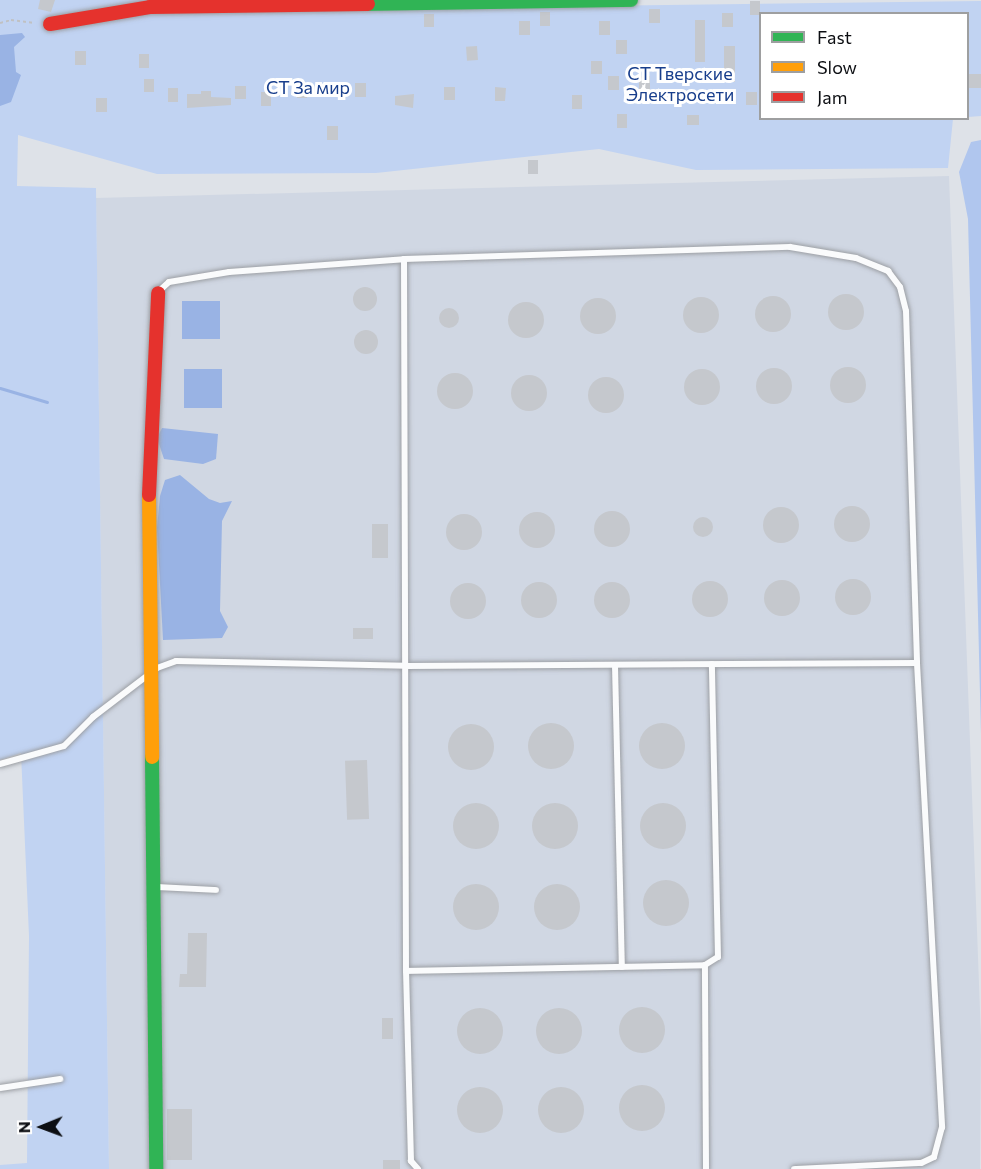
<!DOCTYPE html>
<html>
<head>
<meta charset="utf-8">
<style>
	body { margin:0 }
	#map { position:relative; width:981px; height:1169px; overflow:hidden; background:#dee2e8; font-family:Commissioner,sans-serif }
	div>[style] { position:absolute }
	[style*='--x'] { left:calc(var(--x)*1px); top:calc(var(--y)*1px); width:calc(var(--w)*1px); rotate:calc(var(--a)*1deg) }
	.built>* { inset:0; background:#d0d7e3 }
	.green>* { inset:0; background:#c1d3f2 }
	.forest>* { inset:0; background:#b0c6ee }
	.water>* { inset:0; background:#99b3e4; transform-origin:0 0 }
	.stream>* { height:3px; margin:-1.5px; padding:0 1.5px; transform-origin:1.5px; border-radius:1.5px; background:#99b3e4 }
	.building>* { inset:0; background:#c5c8cd; transform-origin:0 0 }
	.round { border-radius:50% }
	.path>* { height:2px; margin-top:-1px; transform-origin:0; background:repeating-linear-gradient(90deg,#c0c1c2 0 3px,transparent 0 6px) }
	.roads { filter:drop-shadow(0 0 2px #9c9fa4) drop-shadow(0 0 2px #9c9fa4) }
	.lane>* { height:6px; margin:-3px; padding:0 3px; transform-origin:3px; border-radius:3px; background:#fafbfc }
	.fast>* { height:14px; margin:-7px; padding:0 7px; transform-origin:7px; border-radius:7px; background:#30b455 }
	.slow>* { height:14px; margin:-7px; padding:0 7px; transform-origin:7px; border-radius:7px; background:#ff9f0a }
	.jam>* { height:14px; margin:-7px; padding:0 7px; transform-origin:7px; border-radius:7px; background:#e5322d }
	span { translate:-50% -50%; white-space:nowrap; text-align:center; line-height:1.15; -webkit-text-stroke:6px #fff; paint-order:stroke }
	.park-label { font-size:18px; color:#183e8c }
	.legend { position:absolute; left:759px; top:12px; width:210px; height:108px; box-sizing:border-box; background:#fff; border:2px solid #9e9fa0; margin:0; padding:8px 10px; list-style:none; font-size:18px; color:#0c0e12 }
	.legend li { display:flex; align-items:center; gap:12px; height:30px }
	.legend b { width:30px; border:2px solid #9e9fa0 }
	.north { position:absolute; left:12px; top:1097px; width:60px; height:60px; -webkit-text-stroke:4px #fff; paint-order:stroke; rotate:269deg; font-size:16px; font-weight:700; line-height:24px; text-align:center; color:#0c0e12 }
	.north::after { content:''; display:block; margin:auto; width:21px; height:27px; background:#0c0e12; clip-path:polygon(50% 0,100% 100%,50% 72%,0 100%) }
</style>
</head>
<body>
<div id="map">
	<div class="built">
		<div style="clip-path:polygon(949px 176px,981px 1038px,980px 1169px,109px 1169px,96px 198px)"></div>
	</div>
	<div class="green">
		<div style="clip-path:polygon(0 0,588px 0,589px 6px,981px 1px,981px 116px,968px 117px,968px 14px,760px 14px,760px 118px,953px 119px,948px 168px,696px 170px,599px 149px,376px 173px,157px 174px,18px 135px,17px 186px,96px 188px,109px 1169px,0 1169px,0 1165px,27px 1163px,29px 936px,21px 753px,0 760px)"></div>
	</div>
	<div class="forest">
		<div style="clip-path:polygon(981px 140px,981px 734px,968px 219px,959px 172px,971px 142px)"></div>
	</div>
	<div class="water">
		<div style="clip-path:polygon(22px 33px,25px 37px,14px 47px,16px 72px,21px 75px,11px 102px,0 106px,0 35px)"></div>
		<div style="left:220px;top:301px;width:38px;height:38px;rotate:90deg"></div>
		<div style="left:222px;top:369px;width:39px;height:38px;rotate:90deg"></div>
		<div style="clip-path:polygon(162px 428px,218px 434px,216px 459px,203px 464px,164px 459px,157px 438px)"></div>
		<div style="clip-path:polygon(180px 475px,209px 499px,220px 503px,232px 501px,222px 521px,220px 611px,228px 627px,222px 638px,163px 640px,157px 528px,160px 496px,165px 480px)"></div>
	</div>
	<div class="stream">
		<div style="--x:0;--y:388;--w:49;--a:16.6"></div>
	</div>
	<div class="building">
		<div style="clip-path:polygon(40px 0,55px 0,51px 12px,38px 9px)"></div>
		<div style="left:750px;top:1px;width:10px;height:14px"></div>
		<div style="left:649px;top:9px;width:11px;height:14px"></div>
		<div style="left:550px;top:12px;width:14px;height:10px;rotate:90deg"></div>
		<div style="left:722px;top:13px;width:11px;height:14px"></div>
		<div style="left:424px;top:14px;width:10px;height:13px"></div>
		<div style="left:695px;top:20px;width:10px;height:42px"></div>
		<div style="left:519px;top:21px;width:11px;height:14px"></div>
		<div style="left:599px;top:21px;width:11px;height:14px"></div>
		<div style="left:616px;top:40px;width:11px;height:14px"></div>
		<div style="left:477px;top:46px;width:14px;height:11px;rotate:86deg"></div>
		<div style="left:724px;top:46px;width:11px;height:36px"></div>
		<div style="left:75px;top:51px;width:11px;height:14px"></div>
		<div style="left:139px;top:54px;width:10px;height:14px"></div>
		<div style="left:591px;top:61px;width:11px;height:13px"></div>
		<div style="left:968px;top:74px;width:13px;height:14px"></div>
		<div style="left:608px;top:76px;width:11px;height:14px"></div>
		<div style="left:639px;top:76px;width:11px;height:14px"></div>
		<div style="left:144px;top:79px;width:10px;height:13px"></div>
		<div style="left:325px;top:83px;width:11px;height:13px"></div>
		<div style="left:355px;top:83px;width:11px;height:14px"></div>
		<div style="left:297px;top:84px;width:10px;height:14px"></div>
		<div style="left:235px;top:86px;width:11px;height:13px"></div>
		<div style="left:444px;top:87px;width:11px;height:13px"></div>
		<div style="clip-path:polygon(495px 87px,506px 88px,505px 101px,495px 101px)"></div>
		<div style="left:168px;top:88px;width:10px;height:14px"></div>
		<div style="clip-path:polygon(201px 91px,211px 91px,211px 97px,231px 98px,231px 105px,187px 108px,187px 94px,201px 94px)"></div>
		<div style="left:261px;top:92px;width:10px;height:14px"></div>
		<div style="left:746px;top:92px;width:11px;height:13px"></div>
		<div style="clip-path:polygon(414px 94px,413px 108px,395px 105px,395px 96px)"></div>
		<div style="left:572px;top:95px;width:10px;height:14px"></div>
		<div style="left:96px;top:98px;width:11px;height:14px"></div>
		<div style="left:617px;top:114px;width:10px;height:14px"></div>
		<div style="left:687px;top:115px;width:12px;height:10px"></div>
		<div style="left:327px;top:126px;width:11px;height:14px"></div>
		<div style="left:528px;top:160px;width:10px;height:14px"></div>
		<div class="round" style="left:353px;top:287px;width:24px;height:24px"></div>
		<div class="round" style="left:828px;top:294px;width:36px;height:36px"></div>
		<div class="round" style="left:755px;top:296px;width:36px;height:36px"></div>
		<div class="round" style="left:683px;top:297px;width:36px;height:36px"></div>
		<div class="round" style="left:580px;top:298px;width:36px;height:36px"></div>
		<div class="round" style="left:508px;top:302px;width:36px;height:36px"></div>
		<div class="round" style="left:439px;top:308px;width:20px;height:20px"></div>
		<div class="round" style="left:354px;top:330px;width:24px;height:24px"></div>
		<div class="round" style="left:830px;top:367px;width:36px;height:36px"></div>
		<div class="round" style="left:756px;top:368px;width:36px;height:36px"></div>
		<div class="round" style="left:684px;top:369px;width:36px;height:36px"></div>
		<div class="round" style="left:437px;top:373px;width:36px;height:36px"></div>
		<div class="round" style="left:511px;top:375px;width:36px;height:36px"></div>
		<div class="round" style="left:588px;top:377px;width:36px;height:36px"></div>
		<div class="round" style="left:834px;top:506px;width:36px;height:36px"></div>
		<div class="round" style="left:763px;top:507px;width:36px;height:36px"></div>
		<div class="round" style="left:594px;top:511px;width:36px;height:36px"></div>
		<div class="round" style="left:519px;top:512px;width:36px;height:36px"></div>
		<div class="round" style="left:446px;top:514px;width:36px;height:36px"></div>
		<div class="round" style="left:693px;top:517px;width:20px;height:20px"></div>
		<div style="left:372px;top:524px;width:16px;height:34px"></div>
		<div class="round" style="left:835px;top:579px;width:36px;height:36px"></div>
		<div class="round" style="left:764px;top:580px;width:36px;height:36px"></div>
		<div class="round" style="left:692px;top:581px;width:36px;height:36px"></div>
		<div class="round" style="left:521px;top:582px;width:36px;height:36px"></div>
		<div class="round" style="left:594px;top:582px;width:36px;height:36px"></div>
		<div class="round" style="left:450px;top:583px;width:36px;height:36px"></div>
		<div style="left:353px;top:628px;width:20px;height:11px"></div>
		<div class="round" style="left:639px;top:723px;width:46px;height:46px"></div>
		<div class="round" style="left:528px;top:723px;width:46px;height:46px"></div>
		<div class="round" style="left:448px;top:724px;width:46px;height:46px"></div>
		<div style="left:367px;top:760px;width:59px;height:22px;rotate:88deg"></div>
		<div class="round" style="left:532px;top:803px;width:46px;height:46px"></div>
		<div class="round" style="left:640px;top:803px;width:46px;height:46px"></div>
		<div class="round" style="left:453px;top:803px;width:46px;height:46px"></div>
		<div class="round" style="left:643px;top:880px;width:46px;height:46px"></div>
		<div class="round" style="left:534px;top:884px;width:46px;height:46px"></div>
		<div class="round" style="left:453px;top:884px;width:46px;height:46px"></div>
		<div style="clip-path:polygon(188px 933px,207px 933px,206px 987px,179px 987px,180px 974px,187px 974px)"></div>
		<div class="round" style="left:619px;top:1007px;width:46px;height:46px"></div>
		<div class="round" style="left:457px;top:1008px;width:46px;height:46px"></div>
		<div class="round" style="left:536px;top:1008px;width:46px;height:46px"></div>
		<div style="left:382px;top:1018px;width:11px;height:21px"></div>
		<div class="round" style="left:619px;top:1085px;width:46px;height:46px"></div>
		<div class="round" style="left:538px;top:1087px;width:46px;height:46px"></div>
		<div class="round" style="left:457px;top:1087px;width:46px;height:46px"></div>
		<div style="left:192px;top:1109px;width:51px;height:25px;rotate:90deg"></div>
		<div style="left:383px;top:1160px;width:17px;height:9px"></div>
	</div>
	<div class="path">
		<div style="--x:0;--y:23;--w:11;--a:-15"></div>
		<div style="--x:11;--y:20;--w:24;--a:7"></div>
	</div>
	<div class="roads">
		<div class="lane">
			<div style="--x:159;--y:291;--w:13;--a:-42"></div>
			<div style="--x:169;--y:282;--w:61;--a:-9.5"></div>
			<div style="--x:229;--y:272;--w:175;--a:-4.2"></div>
			<div style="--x:615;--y:665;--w:302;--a:88.7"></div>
			<div style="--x:0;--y:764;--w:66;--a:-15.7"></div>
			<div style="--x:64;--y:746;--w:41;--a:-45"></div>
			<div style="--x:93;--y:717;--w:81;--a:-37.4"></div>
			<div style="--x:157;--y:668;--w:20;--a:-20"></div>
			<div style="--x:176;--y:661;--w:230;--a:1.2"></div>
			<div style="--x:406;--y:666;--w:511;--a:-0.34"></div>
			<div style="--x:155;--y:887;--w:61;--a:2.8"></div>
			<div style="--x:406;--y:971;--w:299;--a:-1.1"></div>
			<div style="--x:0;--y:1088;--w:61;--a:-8.5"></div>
			<div style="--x:418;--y:1169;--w:11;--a:-131"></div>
			<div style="--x:411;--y:1161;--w:190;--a:-91.5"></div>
			<div style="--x:406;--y:971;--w:712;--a:-90.16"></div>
			<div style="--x:404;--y:259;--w:386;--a:-1.8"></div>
			<div style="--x:790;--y:247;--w:67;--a:9.5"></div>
			<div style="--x:856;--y:258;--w:35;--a:22"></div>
			<div style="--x:888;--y:271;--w:20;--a:53"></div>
			<div style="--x:900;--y:287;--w:25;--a:76"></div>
			<div style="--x:906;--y:311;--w:352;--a:88.2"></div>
			<div style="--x:917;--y:663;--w:465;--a:86.9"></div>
			<div style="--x:942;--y:1127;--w:31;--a:105"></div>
			<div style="--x:934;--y:1157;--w:14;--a:155"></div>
			<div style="--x:921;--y:1163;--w:127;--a:177.3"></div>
			<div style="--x:706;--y:1169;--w:204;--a:-90.3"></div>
			<div style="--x:705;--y:965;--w:15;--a:-32"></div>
			<div style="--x:718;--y:957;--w:293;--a:-91.2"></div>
		</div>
		<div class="fast">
			<div style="--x:368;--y:4;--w:263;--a:-0.9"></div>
			<div style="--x:152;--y:757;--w:412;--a:89.4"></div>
		</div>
		<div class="slow">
			<div style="--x:149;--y:495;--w:262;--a:89.3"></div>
		</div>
		<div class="jam">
			<div style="--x:50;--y:24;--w:101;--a:-9.6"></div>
			<div style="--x:150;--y:7;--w:218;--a:-0.8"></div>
			<div style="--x:149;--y:495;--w:202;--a:-87.4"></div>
		</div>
	</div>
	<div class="park-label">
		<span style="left:680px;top:84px">СТ Тверские<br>Электросети</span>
		<span style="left:308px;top:87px">СТ За мир</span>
	</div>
	<ul class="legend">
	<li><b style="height:8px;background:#30b455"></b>Fast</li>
	<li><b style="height:8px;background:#ff9f0a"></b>Slow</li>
	<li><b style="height:8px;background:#e5322d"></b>Jam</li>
	</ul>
	<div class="north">N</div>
</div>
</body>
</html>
